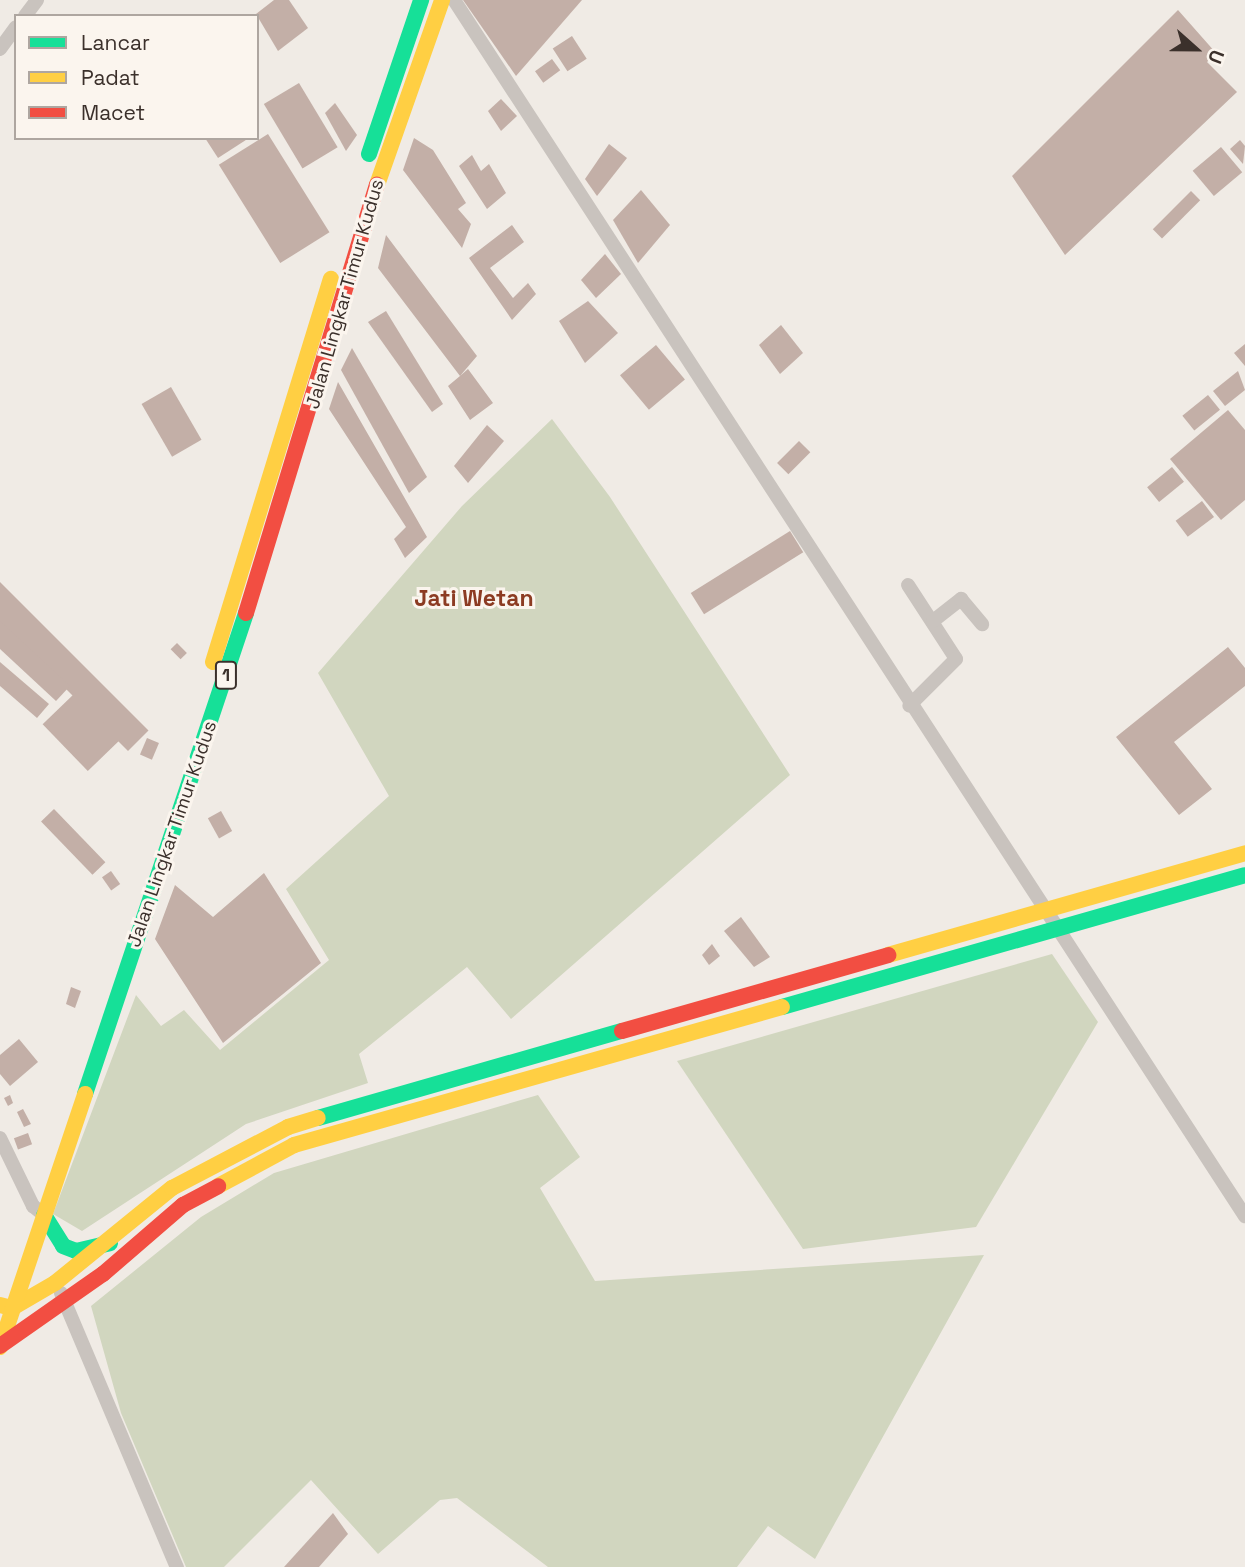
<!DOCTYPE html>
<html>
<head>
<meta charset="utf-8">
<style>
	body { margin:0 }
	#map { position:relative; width:1245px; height:1567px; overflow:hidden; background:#f0ebe5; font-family:"Space Grotesk",sans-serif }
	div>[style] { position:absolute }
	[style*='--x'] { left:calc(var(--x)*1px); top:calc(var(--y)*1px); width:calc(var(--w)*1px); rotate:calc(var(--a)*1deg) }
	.green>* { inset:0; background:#d1d6bf }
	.building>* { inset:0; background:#c3afa7; transform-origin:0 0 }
	.street>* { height:14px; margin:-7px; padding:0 7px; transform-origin:7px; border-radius:7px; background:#c9c3be }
	.fast>* { height:16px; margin:-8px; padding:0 8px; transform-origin:8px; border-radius:8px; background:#16e098 }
	.slow>* { height:16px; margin:-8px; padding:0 8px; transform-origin:8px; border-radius:8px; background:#ffcf43 }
	.jam>* { height:16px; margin:-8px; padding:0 8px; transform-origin:8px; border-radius:8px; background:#f24e42 }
	span { translate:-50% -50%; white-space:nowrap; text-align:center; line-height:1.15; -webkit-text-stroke:6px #fbf5ee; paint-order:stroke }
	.shield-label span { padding:2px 5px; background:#fbf5ee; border:2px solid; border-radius:5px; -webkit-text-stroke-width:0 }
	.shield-label { font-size:18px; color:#3b302b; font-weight:700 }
	.street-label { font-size:19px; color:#3b302b }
	.quarter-label { font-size:23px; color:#8c3b22; font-weight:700 }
	.legend { position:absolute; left:14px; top:14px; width:245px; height:126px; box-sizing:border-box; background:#fbf5ee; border:2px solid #aea6a0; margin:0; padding:9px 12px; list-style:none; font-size:21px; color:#3b302b }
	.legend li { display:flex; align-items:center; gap:14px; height:35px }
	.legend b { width:35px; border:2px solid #aea6a0 }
	.north { position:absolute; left:1161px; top:14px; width:70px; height:70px; -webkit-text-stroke:5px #fbf5ee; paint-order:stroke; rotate:111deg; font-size:19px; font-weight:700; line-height:28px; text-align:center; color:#3b302b }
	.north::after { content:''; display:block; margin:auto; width:24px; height:32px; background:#3b302b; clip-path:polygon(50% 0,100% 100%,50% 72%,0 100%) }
</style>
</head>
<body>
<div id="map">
	<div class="green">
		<div style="clip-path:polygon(552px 419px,610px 497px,790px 775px,511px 1019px,467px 967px,359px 1054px,368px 1083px,246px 1124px,82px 1231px,53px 1214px,136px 995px,161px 1026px,184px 1010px,220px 1050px,329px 960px,286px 889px,389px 796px,318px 673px,462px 506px)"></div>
		<div style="clip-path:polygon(1052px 954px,1098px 1022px,976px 1227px,803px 1249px,677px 1061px)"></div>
		<div style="clip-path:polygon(538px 1095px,580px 1157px,540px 1188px,595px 1281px,984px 1255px,815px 1559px,768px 1526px,737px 1567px,548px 1567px,457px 1498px,440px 1500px,378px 1554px,311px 1480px,224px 1567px,186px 1567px,121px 1413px,91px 1306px,201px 1217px,274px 1173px)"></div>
	</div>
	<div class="building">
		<div style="clip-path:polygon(274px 0,289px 0,308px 28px,278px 51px,256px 14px)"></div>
		<div style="clip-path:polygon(463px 0,582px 0,516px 76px)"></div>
		<div style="clip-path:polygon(1178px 10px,1216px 53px,1207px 62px,1237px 92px,1065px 255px,1012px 176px)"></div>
		<div style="left:572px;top:36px;width:27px;height:23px;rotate:57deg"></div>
		<div style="left:552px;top:59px;width:14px;height:21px;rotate:54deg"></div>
		<div style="left:299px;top:83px;width:75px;height:41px;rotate:59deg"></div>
		<div style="clip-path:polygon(501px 99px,517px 116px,501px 131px,488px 111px)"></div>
		<div style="clip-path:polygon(335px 103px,357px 135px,346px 151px,325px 113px)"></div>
		<div style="left:268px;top:134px;width:116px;height:58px;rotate:58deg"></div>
		<div style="clip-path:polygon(205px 138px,249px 138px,218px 158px)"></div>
		<div style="clip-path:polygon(414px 138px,433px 150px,466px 203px,458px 209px,471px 224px,462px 248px,403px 170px)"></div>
		<div style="clip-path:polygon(1240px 140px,1245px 146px,1243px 164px,1230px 149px)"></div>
		<div style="clip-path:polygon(609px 144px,627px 158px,597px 196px,585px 179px)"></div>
		<div style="left:1221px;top:147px;width:33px;height:37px;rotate:50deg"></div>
		<div style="clip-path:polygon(472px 155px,481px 171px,489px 164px,506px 193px,487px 209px,459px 166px)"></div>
		<div style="clip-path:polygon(641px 190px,670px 225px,638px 263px,613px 220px)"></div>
		<div style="left:1191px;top:191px;width:13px;height:54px;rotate:45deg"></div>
		<div style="clip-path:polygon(512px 225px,524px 242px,490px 268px,513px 298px,528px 283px,536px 294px,512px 320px,469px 258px)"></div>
		<div style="clip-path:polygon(386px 235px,477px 356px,460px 376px,468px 369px,493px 403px,470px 420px,448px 386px,460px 376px,378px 268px)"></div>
		<div style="clip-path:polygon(605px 254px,621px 274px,596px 298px,581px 280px)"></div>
		<div style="clip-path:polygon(588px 301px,618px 333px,585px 363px,559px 321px)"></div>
		<div style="clip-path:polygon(386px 311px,443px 404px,432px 412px,368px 322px)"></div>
		<div style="clip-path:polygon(781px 325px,803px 353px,780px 374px,759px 345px)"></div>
		<div style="clip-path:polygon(1245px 344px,1245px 366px,1234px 353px)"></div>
		<div style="left:656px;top:345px;width:45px;height:47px;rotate:50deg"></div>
		<div style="clip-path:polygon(352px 348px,427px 477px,409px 493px,341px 370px)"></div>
		<div style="clip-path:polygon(1238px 371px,1245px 390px,1225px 406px,1213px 391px)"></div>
		<div style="clip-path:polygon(338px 382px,427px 537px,405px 558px,394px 539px,406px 527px,329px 409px)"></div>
		<div style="left:171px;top:387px;width:61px;height:34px;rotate:60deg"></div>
		<div style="left:1208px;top:395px;width:19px;height:33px;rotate:51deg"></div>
		<div style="clip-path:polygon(1228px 410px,1245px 430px,1245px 500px,1221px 520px,1170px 459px)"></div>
		<div style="clip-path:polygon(487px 425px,504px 441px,468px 483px,454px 466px)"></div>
		<div style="left:799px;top:441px;width:16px;height:31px;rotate:45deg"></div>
		<div style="left:1172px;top:467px;width:19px;height:32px;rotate:51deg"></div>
		<div style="left:1202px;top:501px;width:20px;height:33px;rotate:53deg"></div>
		<div style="left:790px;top:531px;width:25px;height:117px;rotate:58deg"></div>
		<div style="left:0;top:582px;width:210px;height:29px;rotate:45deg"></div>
		<div style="clip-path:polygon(0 621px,70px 686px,56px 701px,0 649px)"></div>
		<div style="left:177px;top:643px;width:14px;height:9px;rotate:45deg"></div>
		<div style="clip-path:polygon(1228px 647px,1245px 668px,1245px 686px,1174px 742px,1212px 789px,1179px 815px,1116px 737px)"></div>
		<div style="clip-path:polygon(0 662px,49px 704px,37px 718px,0 686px)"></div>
		<div style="left:75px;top:693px;width:65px;height:45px;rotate:46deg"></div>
		<div style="left:147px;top:738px;width:13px;height:18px;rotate:23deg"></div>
		<div style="left:54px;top:809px;width:74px;height:18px;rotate:46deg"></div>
		<div style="left:221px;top:811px;width:23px;height:15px;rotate:61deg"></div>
		<div style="left:111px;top:871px;width:16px;height:11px;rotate:55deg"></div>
		<div style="clip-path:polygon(264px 873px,321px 963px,223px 1043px,155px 939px,175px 885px,213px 917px)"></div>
		<div style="clip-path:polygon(741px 917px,770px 957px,754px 967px,724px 931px)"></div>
		<div style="clip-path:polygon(712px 944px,720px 956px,709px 965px,702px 955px)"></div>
		<div style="clip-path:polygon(71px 987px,81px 991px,75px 1008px,66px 1004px)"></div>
		<div style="clip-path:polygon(19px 1039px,38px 1062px,10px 1086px,0 1074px,0 1055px)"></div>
		<div style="clip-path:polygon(10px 1095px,13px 1103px,8px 1106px,4px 1098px)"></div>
		<div style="clip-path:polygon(23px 1109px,31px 1124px,24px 1127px,17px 1112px)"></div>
		<div style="left:28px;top:1133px;width:12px;height:15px;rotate:70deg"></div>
		<div style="clip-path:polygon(333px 1513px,348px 1534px,319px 1567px,284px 1567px)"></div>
	</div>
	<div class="street">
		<div style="--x:454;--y:0;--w:1451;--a:56.96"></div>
		<div style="--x:25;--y:16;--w:20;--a:-53"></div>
		<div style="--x:0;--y:49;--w:27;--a:-54"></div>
		<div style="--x:908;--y:585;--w:88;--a:57"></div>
		<div style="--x:956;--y:659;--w:66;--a:135"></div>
		<div style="--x:933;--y:621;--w:36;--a:-38"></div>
		<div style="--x:961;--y:599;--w:33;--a:50"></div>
		<div style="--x:0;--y:1138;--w:76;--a:64.1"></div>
		<div style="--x:33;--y:1206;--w:14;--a:39"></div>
		<div style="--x:61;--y:1293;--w:298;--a:67.1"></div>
	</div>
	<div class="fast">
		<div style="--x:369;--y:154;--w:163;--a:-71.3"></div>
		<div style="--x:782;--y:1007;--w:481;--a:-15.9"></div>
		<div style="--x:85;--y:1094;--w:507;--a:-71.49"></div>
		<div style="--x:318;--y:1118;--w:316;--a:-16"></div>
		<div style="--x:44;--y:1215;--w:36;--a:58"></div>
		<div style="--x:63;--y:1246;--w:14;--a:21"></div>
		<div style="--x:76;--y:1251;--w:35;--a:-13"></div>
	</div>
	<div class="slow">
		<div style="--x:377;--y:185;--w:196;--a:-70.6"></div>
		<div style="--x:213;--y:662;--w:401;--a:-72.9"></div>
		<div style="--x:888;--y:955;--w:371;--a:-15.9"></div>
		<div style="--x:218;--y:1186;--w:86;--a:-28.3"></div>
		<div style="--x:294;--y:1145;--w:507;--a:-15.79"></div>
		<div style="--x:0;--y:1305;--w:12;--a:14"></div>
		<div style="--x:12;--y:1308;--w:50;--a:-30.2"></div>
		<div style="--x:55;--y:1283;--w:151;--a:-39.1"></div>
		<div style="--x:172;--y:1188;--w:131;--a:-27.7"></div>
		<div style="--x:288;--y:1127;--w:31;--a:-17"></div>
		<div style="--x:0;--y:1347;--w:267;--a:-71.4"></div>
	</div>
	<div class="jam">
		<div style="--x:246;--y:613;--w:448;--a:-73"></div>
		<div style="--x:622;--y:1031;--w:277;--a:-15.9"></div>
		<div style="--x:0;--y:1346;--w:126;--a:-35"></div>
		<div style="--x:103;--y:1274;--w:106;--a:-40.8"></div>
		<div style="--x:183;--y:1205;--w:40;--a:-28"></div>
	</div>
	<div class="shield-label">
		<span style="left:226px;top:675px">1</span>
	</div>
	<div class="street-label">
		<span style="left:345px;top:294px;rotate:-74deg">Jalan Lingkar Timur Kudus</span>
		<span style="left:172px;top:834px;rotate:-71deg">Jalan Lingkar Timur Kudus</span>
	</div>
	<div class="quarter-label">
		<span style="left:474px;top:598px">Jati Wetan</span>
	</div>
	<ul class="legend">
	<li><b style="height:9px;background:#16e098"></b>Lancar</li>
	<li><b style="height:9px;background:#ffcf43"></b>Padat</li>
	<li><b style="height:9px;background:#f24e42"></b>Macet</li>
	</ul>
	<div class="north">U</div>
</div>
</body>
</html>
